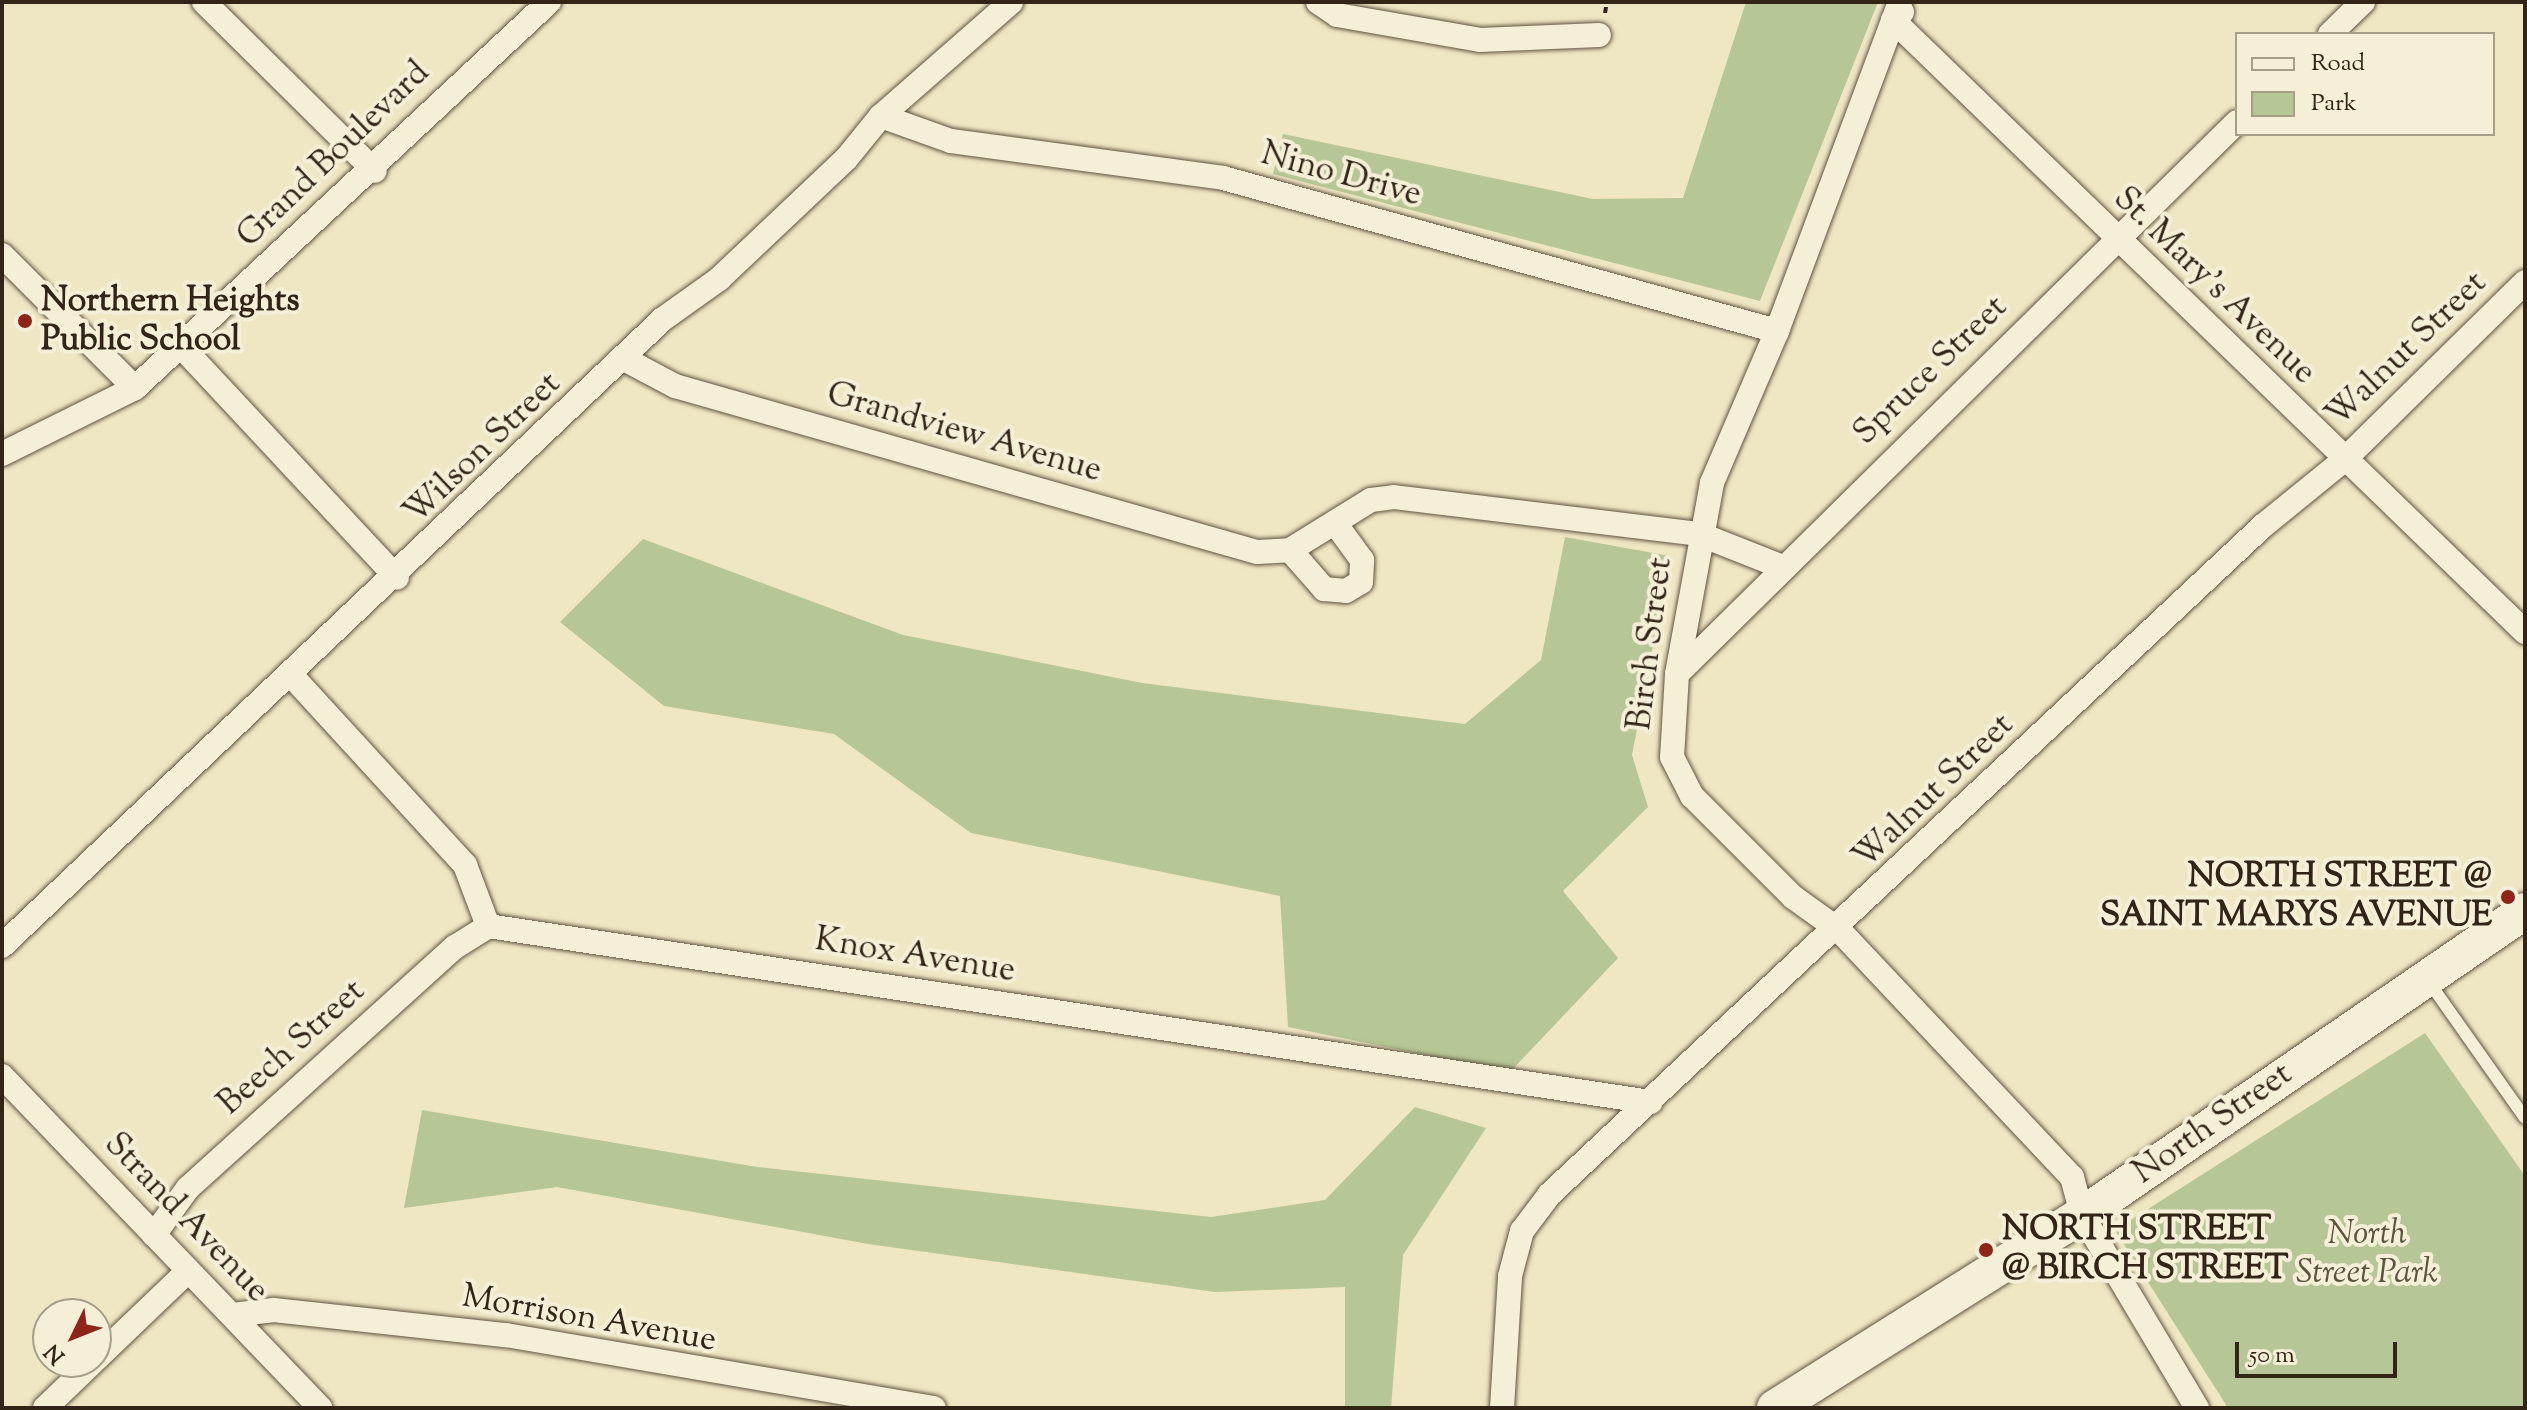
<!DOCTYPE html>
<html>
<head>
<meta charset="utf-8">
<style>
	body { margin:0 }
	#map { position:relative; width:2527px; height:1410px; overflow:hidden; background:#efe6c3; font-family:"Sorts Mill Goudy",serif }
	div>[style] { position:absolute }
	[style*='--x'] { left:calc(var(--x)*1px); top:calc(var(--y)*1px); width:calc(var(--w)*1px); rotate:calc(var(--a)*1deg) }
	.green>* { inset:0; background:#b6c696 }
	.path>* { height:4px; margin-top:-2px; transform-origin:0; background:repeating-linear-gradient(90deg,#322416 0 6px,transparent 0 10px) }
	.roads { filter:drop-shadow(0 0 2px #615441) drop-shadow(0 0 2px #615441) }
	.service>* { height:12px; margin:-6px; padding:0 6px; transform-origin:6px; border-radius:6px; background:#f5efd8 }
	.minor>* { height:24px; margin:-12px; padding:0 12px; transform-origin:12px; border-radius:12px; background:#f5efd8 }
	.secondary>* { height:36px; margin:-18px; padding:0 18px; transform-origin:18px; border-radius:18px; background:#f5efd8 }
	.dots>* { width:22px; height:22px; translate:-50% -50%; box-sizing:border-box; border:4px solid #f5efd8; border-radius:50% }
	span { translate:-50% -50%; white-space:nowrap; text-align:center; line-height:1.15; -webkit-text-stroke:8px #f5efd8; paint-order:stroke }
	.street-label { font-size:34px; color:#322416 }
	.poi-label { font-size:34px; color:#322416; font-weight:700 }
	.left { translate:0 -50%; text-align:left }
	.right { translate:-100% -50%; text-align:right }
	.park-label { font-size:34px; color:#5a553c; font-style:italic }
	.frame { position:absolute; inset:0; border:4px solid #322416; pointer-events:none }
	.legend { position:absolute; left:2235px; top:32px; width:260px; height:104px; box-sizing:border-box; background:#f5efd8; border:2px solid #a79e8a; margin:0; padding:10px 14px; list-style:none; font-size:24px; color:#322416 }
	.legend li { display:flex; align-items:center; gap:16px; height:40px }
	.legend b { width:40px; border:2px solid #a79e8a }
	.north { position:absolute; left:32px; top:1298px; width:80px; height:80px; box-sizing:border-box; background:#f5efd8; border:2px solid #a79e8a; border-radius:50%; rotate:227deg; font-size:22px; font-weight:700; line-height:32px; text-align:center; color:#322416 }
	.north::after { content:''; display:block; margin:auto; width:28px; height:36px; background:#8f2418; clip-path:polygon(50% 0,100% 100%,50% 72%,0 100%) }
	.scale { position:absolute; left:2235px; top:1342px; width:162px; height:36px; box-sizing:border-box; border:4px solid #322416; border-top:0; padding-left:10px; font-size:24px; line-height:28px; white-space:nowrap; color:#322416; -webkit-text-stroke:6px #f5efd8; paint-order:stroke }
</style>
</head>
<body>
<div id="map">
	<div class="green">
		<div style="clip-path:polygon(1746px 2px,1878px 2px,1760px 301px,1273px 174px,1283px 134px,1593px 199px,1683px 198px)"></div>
		<div style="clip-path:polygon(1565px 537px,1670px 556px,1632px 755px,1648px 807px,1563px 891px,1618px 958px,1510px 1072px,1288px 1027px,1280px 896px,971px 833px,834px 734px,664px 706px,560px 622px,643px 539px,903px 635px,1142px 683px,1465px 724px,1541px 660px)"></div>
		<div style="clip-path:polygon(2425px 1033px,2525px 1176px,2525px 1408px,2228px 1408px,2115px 1230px)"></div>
		<div style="clip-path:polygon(1415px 1107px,1486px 1128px,1403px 1255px,1391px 1408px,1345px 1408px,1345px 1287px,1215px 1292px,868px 1244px,557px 1187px,404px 1208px,422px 1110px,757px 1167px,1211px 1217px,1325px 1200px)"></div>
	</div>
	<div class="path">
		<div style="--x:1605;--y:13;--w:11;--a:-80"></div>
	</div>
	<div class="roads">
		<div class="service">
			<div style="--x:2429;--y:982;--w:166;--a:54.8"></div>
		</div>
		<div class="minor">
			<div style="--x:204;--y:2;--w:240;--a:44.7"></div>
			<div style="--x:1318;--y:2;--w:23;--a:34"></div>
			<div style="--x:1337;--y:15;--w:145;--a:9.9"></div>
			<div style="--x:1480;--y:40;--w:119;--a:-2.4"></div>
			<div style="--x:1900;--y:2;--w:351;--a:110.5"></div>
			<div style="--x:1777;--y:331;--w:165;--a:113.2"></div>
			<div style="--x:1712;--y:483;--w:194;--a:100.4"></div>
			<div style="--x:1677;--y:674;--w:83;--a:93.4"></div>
			<div style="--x:1672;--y:757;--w:44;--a:62.9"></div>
			<div style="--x:1692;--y:796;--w:143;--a:45"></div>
			<div style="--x:1793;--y:897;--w:57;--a:35.7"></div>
			<div style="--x:1839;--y:930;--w:340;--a:46.7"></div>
			<div style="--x:2072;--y:1177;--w:39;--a:75"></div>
			<div style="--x:2082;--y:1215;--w:225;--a:59.2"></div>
			<div style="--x:1902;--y:12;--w:12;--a:138"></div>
			<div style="--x:1893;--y:20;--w:880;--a:44.08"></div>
			<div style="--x:2330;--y:34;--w:46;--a:-44.1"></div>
			<div style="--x:881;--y:116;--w:74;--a:19.7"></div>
			<div style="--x:951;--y:141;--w:275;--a:7.7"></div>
			<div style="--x:1223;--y:178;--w:575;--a:15.44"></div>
			<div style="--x:2;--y:255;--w:188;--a:45"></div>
			<div style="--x:180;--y:345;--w:318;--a:47"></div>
			<div style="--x:626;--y:360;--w:55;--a:28"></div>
			<div style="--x:675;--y:386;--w:605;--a:15.92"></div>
			<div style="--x:1257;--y:552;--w:33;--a:-3"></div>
			<div style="--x:1290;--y:550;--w:95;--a:-31.7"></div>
			<div style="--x:1371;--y:500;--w:23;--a:-7"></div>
			<div style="--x:1394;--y:497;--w:307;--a:6.9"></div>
			<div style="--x:1699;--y:534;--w:87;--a:21.6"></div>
			<div style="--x:2;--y:454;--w:148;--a:-26.4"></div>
			<div style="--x:135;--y:388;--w:566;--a:-43"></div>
			<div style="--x:1290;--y:550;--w:52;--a:48.9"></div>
			<div style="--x:1324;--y:589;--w:22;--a:5"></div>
			<div style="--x:1346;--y:591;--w:17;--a:-31"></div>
			<div style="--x:1361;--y:582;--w:22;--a:-87"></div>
			<div style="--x:1362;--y:560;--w:46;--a:-126.1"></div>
			<div style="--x:1677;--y:674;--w:786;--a:-44.59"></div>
			<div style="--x:291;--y:675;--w:258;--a:47.5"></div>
			<div style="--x:465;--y:865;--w:65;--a:69.3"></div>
			<div style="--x:488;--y:926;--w:1176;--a:8.61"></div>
			<div style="--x:2;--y:946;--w:911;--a:-43.49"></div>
			<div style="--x:663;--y:319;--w:69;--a:-35.5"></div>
			<div style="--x:719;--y:279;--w:175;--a:-43.4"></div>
			<div style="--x:846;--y:159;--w:55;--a:-50.9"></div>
			<div style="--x:881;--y:116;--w:173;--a:-41.2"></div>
			<div style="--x:2;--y:1076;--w:460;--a:46.2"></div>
			<div style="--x:154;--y:1235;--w:58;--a:-54.1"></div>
			<div style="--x:188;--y:1188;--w:360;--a:-42.1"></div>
			<div style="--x:455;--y:947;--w:39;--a:-32"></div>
			<div style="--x:233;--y:1315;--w:41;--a:-7"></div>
			<div style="--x:274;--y:1310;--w:233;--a:6.2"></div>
			<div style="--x:506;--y:1335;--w:434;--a:9.7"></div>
			<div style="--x:96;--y:1359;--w:126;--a:-43.7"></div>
			<div style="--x:45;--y:1408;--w:66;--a:-43.8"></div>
			<div style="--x:1502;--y:1408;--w:132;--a:-86.5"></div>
			<div style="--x:1510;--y:1276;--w:47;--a:-75.1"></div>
			<div style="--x:1522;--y:1231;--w:46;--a:-52.9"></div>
			<div style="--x:1550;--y:1194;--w:978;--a:-43.14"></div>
			<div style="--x:2264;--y:525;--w:103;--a:-39.1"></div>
			<div style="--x:2344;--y:460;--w:254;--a:-44.5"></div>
		</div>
		<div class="secondary">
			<div style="--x:1775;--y:1408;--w:363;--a:-32.2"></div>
			<div style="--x:2082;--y:1215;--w:537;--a:-34.46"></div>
		</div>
	</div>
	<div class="dots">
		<div style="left:25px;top:321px;background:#8f2418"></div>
		<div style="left:2508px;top:897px;background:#8f2418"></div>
		<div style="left:1986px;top:1250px;background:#8f2418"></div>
	</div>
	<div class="street-label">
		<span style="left:334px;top:155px;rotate:-44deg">Grand Boulevard</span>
		<span style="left:1341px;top:175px;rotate:15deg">Nino Drive</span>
		<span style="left:2214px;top:286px;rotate:44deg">St. Mary's Avenue</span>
		<span style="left:2407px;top:350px;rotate:-44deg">Walnut Street</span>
		<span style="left:1931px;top:371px;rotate:-44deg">Spruce Street</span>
		<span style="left:964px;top:433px;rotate:16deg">Grandview Avenue</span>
		<span style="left:483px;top:449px;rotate:-44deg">Wilson Street</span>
		<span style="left:1651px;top:644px;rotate:-83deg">Birch Street</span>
		<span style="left:1934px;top:792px;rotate:-44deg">Walnut Street</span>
		<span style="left:915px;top:956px;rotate:9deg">Knox Avenue</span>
		<span style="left:292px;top:1048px;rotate:-42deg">Beech Street</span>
		<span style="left:2213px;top:1124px;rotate:-35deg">North Street</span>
		<span style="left:186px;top:1218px;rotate:46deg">Strand Avenue</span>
		<span style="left:589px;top:1319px;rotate:10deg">Morrison Avenue</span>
	</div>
	<div class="poi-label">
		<span class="left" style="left:41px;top:321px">Northern Heights<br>Public School</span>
		<span class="right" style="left:2492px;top:897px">NORTH STREET @<br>SAINT MARYS AVENUE</span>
		<span class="left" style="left:2002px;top:1250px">NORTH STREET<br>@ BIRCH STREET</span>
	</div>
	<div class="park-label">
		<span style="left:2367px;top:1254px">North<br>Street Park</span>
	</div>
	<div class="frame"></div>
	<ul class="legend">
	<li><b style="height:10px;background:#f5efd8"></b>Road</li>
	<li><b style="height:22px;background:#b6c696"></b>Park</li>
	</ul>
	<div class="north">N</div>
	<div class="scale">50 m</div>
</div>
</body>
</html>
